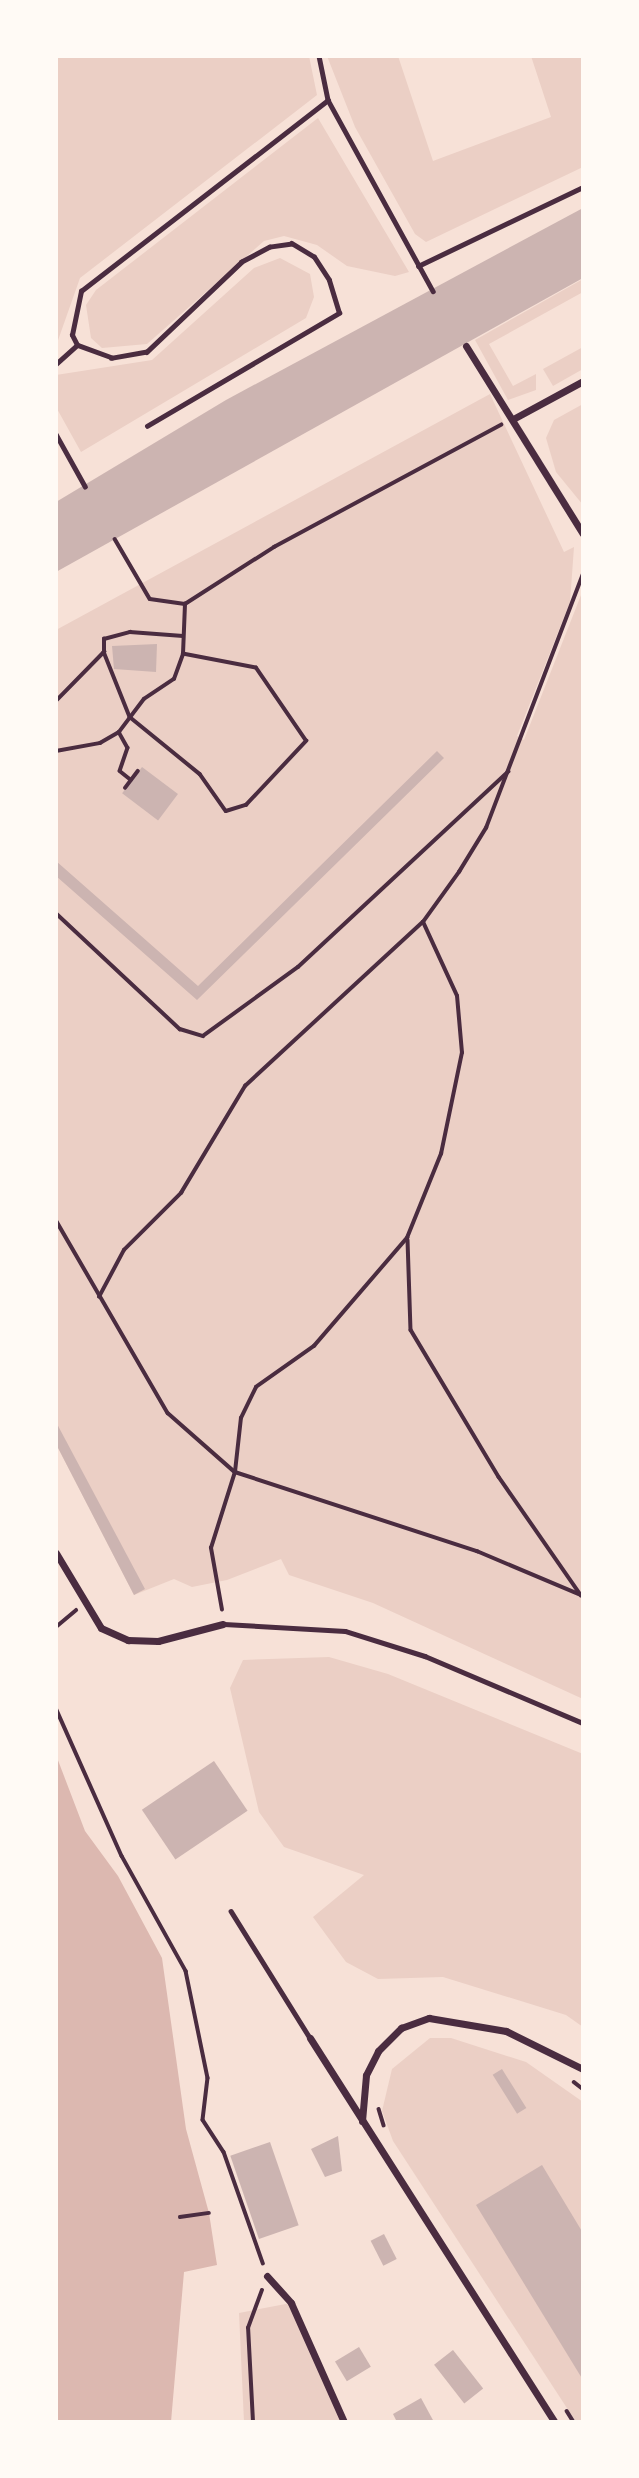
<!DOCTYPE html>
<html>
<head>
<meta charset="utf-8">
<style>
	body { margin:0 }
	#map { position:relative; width:639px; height:2478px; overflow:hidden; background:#f7e1d7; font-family:"DejaVu Sans",sans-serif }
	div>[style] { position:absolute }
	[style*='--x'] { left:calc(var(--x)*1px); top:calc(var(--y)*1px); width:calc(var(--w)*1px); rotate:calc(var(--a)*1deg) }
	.green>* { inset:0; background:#ebcfc5 }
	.water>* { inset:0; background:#dcb8b0 }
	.building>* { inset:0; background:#ccb4b1; transform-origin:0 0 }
	.path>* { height:3.5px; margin:-1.75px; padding:0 1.75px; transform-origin:1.75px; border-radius:1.75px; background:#4a2c40 }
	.service>* { height:4.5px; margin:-2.25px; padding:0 2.25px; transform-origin:2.25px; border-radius:2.25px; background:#4a2c40 }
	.minor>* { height:7px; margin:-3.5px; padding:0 3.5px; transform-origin:3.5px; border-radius:3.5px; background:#4a2c40 }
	span { translate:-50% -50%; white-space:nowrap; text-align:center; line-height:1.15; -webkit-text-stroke:5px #fffaf5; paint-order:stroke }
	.frame { position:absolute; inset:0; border:58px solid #fffaf5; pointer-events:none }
</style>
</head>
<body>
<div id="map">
	<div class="green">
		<div style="clip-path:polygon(56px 56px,309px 56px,317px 95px,80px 278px,56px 346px)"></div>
		<div style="clip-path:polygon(327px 56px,398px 56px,433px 161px,551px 117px,531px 56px,583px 56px,583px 167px,426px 242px,415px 234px,355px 127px)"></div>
		<div style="clip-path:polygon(318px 118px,409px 272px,395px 276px,347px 266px,317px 245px,284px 236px,264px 241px,147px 344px,102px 348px,91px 338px,86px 305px,96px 290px)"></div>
		<div style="clip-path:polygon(280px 258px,310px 274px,314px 297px,306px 318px,81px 452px,56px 407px,56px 375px,152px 360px,254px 268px)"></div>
		<div style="clip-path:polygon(583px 279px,583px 292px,489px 344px,513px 386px,536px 374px,536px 390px,508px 400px,475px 340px)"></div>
		<div style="clip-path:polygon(583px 347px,583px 369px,553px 386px,543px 369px)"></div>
		<div style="clip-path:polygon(490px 394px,564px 552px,574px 547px,570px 602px,517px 736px,524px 740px,583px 590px,583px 1699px,373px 1603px,289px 1575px,281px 1559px,227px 1580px,192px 1587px,174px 1579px,134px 1595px,56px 1444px,56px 630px)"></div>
		<div style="clip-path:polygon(583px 404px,583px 505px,556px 472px,546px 438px,554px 420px)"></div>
		<div style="clip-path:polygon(329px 1657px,388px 1674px,583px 1754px,583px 2027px,566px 2015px,443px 1977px,378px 1979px,346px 1962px,313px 1917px,364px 1875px,284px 1847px,259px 1812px,230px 1688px,243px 1660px)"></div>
		<div style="clip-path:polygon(430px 2038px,451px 2038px,526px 2062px,583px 2102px,583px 2422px,576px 2422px,393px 2141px,382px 2111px,392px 2069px)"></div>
		<div style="clip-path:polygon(291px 2303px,344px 2422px,244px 2422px,239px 2313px)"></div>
	</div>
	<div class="water">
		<div style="clip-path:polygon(56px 1755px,85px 1831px,118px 1876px,162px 1958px,186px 2129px,209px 2213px,217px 2265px,184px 2272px,171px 2422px,56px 2422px)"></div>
	</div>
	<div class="building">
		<div style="clip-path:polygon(583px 208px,583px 278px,56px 572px,56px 502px,226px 400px)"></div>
		<div style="clip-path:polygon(157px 644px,156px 672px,114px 669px,112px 646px)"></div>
		<div style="clip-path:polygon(437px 751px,444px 758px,197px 1000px,56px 876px,56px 861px,198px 986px)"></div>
		<div style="left:142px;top:767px;width:45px;height:33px;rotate:37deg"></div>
		<div style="clip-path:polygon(56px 1422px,145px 1589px,134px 1595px,56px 1444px)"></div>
		<div style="left:214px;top:1761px;width:60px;height:87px;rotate:56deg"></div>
		<div style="left:502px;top:2069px;width:46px;height:11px;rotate:58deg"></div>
		<div style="clip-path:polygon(338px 2136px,342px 2171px,325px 2177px,311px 2149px)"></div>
		<div style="left:270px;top:2142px;width:88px;height:42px;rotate:71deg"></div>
		<div style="clip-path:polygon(542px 2165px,583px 2233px,583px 2380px,476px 2205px)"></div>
		<div style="left:384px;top:2234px;width:28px;height:15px;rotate:63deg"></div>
		<div style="left:359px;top:2347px;width:23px;height:28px;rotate:59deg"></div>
		<div style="left:453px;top:2350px;width:49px;height:24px;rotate:52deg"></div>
		<div style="clip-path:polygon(421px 2398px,434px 2422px,397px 2422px,393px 2414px)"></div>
	</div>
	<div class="path">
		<div style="--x:115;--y:539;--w:69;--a:59.7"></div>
		<div style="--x:150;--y:599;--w:35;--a:8"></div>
		<div style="--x:104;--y:651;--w:12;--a:-90"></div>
		<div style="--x:104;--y:639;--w:27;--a:-15"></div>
		<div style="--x:130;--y:632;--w:53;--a:4.3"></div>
		<div style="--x:56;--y:701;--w:69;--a:-45.6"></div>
		<div style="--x:104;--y:652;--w:70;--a:68.2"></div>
		<div style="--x:130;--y:717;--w:90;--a:39.2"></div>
		<div style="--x:200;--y:774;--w:45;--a:54.9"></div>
		<div style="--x:226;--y:811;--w:21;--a:-17"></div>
		<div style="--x:246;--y:805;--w:88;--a:-46.8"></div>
		<div style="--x:306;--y:741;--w:88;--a:-124.4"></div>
		<div style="--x:256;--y:668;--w:74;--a:-169.1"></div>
		<div style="--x:119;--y:732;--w:18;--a:61"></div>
		<div style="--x:128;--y:748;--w:24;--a:109"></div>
		<div style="--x:120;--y:771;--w:14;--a:39"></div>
		<div style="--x:56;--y:751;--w:45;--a:-10.3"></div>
		<div style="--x:100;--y:743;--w:22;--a:-30"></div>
		<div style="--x:119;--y:732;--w:41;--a:-52.9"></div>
		<div style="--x:144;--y:699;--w:36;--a:-34"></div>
		<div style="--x:174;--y:679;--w:27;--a:-70"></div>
		<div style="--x:183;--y:654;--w:50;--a:-87.7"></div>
		<div style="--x:185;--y:604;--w:106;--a:-32.6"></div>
		<div style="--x:274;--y:547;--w:258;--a:-28.3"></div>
		<div style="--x:125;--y:788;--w:21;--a:-53"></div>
		<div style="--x:56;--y:913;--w:170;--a:43.1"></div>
		<div style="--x:180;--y:1029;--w:24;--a:17"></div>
		<div style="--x:203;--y:1036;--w:117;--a:-36"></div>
		<div style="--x:298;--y:967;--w:287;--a:-42.9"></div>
		<div style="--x:56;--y:1220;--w:223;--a:59.9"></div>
		<div style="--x:168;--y:1413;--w:89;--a:41.4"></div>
		<div style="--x:235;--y:1472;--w:255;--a:18.1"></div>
		<div style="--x:477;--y:1551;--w:113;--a:22.9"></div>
		<div style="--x:408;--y:1240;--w:90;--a:88.1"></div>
		<div style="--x:411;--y:1330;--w:171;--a:59.1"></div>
		<div style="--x:499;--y:1477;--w:144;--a:55.2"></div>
		<div style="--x:99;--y:1297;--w:53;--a:-62"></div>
		<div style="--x:124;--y:1250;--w:81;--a:-45"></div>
		<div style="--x:181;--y:1193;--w:125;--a:-59.1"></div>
		<div style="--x:245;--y:1086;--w:242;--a:-42.7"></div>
		<div style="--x:423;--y:922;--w:62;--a:-54.2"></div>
		<div style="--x:459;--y:872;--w:52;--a:-58.5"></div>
		<div style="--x:486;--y:828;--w:272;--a:-69.1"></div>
		<div style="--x:222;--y:1610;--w:63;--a:-100.1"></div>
		<div style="--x:211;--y:1548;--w:80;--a:-72.5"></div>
		<div style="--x:235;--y:1472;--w:54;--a:-83.7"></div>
		<div style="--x:241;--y:1418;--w:34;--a:-64"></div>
		<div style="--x:256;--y:1387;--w:71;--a:-35.3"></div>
		<div style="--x:314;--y:1346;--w:143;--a:-49.3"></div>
		<div style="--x:407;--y:1238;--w:91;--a:-68"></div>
		<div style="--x:441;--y:1154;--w:103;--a:-78.3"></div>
		<div style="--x:462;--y:1053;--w:57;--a:-95"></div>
		<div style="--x:457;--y:996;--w:81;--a:-114.7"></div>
		<div style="--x:56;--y:1627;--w:26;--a:-40"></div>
		<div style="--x:56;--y:1708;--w:162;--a:66"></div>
		<div style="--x:122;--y:1856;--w:132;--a:60.9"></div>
		<div style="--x:186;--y:1971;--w:109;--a:78.4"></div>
		<div style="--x:208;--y:2078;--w:42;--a:96.8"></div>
		<div style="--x:203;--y:2120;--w:38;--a:57"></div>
		<div style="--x:224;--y:2152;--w:118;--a:70.6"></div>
		<div style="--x:574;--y:2082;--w:11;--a:38"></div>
		<div style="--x:379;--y:2109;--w:17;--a:73"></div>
		<div style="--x:180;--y:2217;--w:29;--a:-8"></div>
		<div style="--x:567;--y:2411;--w:13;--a:58"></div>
		<div style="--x:253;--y:2422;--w:94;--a:-93"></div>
		<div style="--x:248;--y:2328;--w:40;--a:-69.8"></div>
	</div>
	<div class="service">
		<div style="--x:319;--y:56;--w:45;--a:78.4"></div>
		<div style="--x:328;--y:100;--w:218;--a:61.2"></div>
		<div style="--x:418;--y:266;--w:183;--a:-25.6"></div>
		<div style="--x:56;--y:364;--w:28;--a:-42"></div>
		<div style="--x:147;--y:426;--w:223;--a:-30.5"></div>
		<div style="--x:339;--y:313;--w:34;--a:-107"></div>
		<div style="--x:329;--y:280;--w:27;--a:-123"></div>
		<div style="--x:314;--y:257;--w:26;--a:-149"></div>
		<div style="--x:292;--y:244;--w:22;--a:172"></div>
		<div style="--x:270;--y:247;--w:32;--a:152"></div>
		<div style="--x:242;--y:262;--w:131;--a:136.5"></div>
		<div style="--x:147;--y:352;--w:36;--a:170"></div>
		<div style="--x:112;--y:358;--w:37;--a:-160"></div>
		<div style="--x:77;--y:345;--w:11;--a:-117"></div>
		<div style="--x:72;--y:335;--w:45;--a:-78.4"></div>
		<div style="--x:81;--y:291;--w:312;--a:-37.7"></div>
		<div style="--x:56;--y:434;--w:60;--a:60.9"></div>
		<div style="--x:224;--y:1624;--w:121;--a:3.3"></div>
		<div style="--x:345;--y:1631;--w:84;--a:17.4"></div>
		<div style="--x:425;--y:1656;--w:172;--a:23"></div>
		<div style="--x:231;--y:1911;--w:150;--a:58.1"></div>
	</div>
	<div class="minor">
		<div style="--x:466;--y:346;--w:221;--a:58.1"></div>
		<div style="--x:513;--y:419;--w:80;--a:-28.5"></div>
		<div style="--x:56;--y:1553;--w:87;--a:59"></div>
		<div style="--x:101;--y:1628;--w:30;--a:24"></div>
		<div style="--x:128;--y:1640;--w:30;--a:2"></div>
		<div style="--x:158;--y:1641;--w:67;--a:-14.7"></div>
		<div style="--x:310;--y:2038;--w:456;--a:57.5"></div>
		<div style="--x:362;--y:2121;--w:46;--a:-85"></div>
		<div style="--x:366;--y:2075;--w:27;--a:-63"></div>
		<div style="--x:378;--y:2051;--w:33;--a:-45"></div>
		<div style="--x:401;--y:2028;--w:30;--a:-20"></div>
		<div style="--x:429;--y:2018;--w:78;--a:9.6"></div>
		<div style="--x:506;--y:2031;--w:86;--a:26.3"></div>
		<div style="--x:267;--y:2276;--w:36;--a:48"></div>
		<div style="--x:291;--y:2303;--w:130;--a:66"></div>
	</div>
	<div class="frame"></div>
</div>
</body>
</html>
